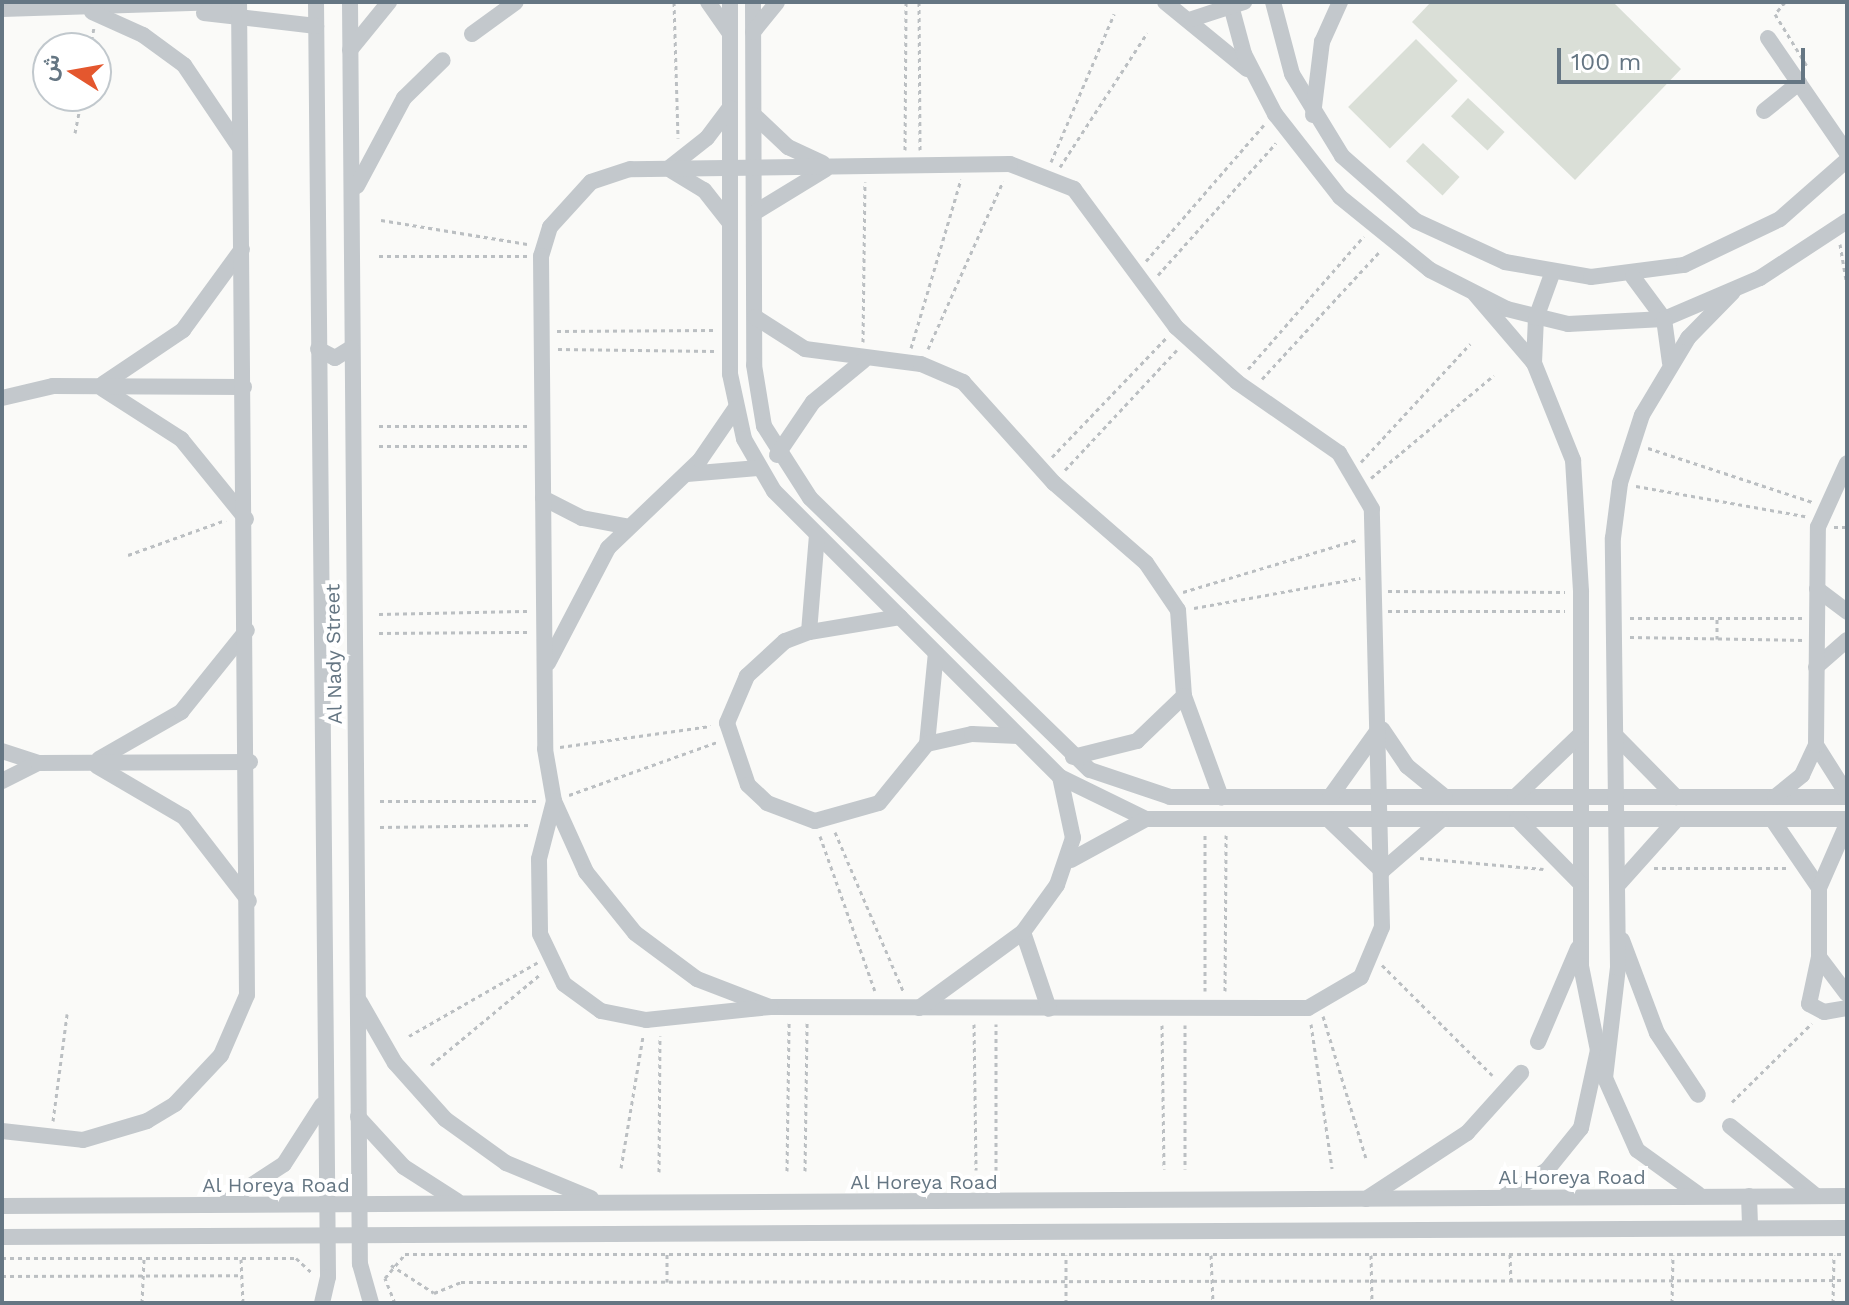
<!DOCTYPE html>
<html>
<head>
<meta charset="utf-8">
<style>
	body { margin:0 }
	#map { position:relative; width:1849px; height:1305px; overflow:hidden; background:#fafaf8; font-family:"Work Sans",Vazirmatn,sans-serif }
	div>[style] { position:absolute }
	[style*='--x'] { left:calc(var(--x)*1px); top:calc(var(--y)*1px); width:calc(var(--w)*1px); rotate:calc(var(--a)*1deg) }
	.green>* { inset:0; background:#dadfd7; transform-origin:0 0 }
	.path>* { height:3px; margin-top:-1.5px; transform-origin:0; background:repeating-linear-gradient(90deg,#bbbfc2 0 4px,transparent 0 8px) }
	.minor>* { height:16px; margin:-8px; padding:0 8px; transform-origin:8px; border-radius:8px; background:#c3c8cc }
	span { translate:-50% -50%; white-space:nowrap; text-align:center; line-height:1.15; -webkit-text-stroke:8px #fff; paint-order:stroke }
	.street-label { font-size:20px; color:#657683 }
	.frame { position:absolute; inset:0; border:4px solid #657683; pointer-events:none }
	.north { position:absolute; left:32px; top:32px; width:80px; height:80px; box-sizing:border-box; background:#fff; border:2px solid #c1c8cd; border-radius:50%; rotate:281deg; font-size:22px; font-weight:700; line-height:32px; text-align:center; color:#657683 }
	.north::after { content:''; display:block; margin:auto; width:28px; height:36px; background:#e4572e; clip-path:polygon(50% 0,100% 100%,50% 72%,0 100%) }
	.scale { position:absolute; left:1557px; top:48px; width:248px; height:36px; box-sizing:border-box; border:4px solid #657683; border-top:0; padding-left:10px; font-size:24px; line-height:28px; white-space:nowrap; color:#657683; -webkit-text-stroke:6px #fff; paint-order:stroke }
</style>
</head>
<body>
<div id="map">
	<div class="green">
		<div style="clip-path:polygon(1431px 2px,1613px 2px,1681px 69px,1575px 180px,1412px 22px)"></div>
		<div style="left:1416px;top:39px;width:59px;height:96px;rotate:45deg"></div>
		<div style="left:1468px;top:98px;width:50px;height:25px;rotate:43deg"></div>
		<div style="left:1423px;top:143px;width:50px;height:25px;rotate:43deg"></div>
	</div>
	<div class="path">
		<div style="--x:674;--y:2;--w:136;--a:88.3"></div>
		<div style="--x:919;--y:2;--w:148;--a:89.6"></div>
		<div style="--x:1785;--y:2;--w:16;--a:130"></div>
		<div style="--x:1775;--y:14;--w:61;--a:58.4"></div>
		<div style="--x:90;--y:48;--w:20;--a:-79"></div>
		<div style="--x:75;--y:133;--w:38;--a:-79"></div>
		<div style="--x:905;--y:150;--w:148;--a:-89.6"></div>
		<div style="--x:1051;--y:162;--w:161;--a:-66.9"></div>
		<div style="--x:1060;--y:167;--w:160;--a:-57"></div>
		<div style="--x:381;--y:220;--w:148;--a:9.3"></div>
		<div style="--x:1840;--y:244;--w:43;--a:80.5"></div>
		<div style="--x:379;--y:256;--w:148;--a:0"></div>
		<div style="--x:1146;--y:261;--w:180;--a:-49.1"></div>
		<div style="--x:1158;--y:275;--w:177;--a:-48.2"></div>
		<div style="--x:557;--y:331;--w:157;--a:-0.4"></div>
		<div style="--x:863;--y:342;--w:160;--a:-89.3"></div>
		<div style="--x:911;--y:348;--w:176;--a:-73.5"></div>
		<div style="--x:558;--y:349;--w:156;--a:0.7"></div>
		<div style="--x:928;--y:349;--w:184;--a:-65.9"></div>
		<div style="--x:1248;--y:369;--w:176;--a:-48.9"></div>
		<div style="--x:1262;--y:379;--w:176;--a:-47.3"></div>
		<div style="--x:379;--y:426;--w:148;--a:0"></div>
		<div style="--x:379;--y:446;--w:148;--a:0"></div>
		<div style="--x:1648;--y:448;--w:173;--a:18.2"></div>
		<div style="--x:1052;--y:457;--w:165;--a:-46.2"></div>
		<div style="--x:1361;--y:462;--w:161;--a:-47.3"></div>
		<div style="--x:1065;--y:470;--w:164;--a:-47"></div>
		<div style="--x:1371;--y:478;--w:160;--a:-39.9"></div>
		<div style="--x:1636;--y:486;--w:172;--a:10.1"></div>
		<div style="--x:1834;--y:527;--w:13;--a:0"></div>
		<div style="--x:128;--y:555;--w:104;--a:-19.7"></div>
		<div style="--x:1388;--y:591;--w:177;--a:0.3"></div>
		<div style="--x:1183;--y:592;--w:181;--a:-16.7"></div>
		<div style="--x:1194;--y:608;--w:169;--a:-10.2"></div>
		<div style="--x:1388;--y:611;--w:177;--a:0"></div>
		<div style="--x:379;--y:614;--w:148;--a:-1.2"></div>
		<div style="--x:1630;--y:618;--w:172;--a:0"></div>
		<div style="--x:379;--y:633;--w:148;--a:-0.4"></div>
		<div style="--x:1630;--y:637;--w:173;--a:1"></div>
		<div style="--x:1717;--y:639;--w:20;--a:-90"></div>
		<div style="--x:560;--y:747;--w:152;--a:-7.9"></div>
		<div style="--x:569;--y:795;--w:157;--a:-19.7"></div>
		<div style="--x:380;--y:801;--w:159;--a:0"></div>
		<div style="--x:380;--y:827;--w:152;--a:-0.8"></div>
		<div style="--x:835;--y:832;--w:173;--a:66.8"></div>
		<div style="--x:820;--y:836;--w:164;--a:70.5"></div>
		<div style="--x:1420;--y:858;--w:124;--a:5.1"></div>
		<div style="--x:1654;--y:868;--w:132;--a:0"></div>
		<div style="--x:1382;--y:965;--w:156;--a:45"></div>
		<div style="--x:1205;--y:991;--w:157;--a:-90"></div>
		<div style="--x:1225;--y:991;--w:156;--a:-89.6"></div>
		<div style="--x:1323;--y:1016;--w:148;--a:73.2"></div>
		<div style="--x:974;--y:1024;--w:146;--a:89.2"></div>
		<div style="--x:1311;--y:1024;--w:146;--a:81.7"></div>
		<div style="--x:1162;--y:1025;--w:144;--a:89.2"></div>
		<div style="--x:1185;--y:1025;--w:144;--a:90"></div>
		<div style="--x:409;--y:1036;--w:149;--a:-29.8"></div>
		<div style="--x:431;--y:1065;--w:144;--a:-39.7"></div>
		<div style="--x:1732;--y:1102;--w:112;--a:-44.6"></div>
		<div style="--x:53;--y:1121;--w:108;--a:-82.5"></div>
		<div style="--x:621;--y:1168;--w:133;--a:-80.5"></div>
		<div style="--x:996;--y:1170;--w:146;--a:-90"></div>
		<div style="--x:787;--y:1171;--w:148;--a:-89.2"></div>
		<div style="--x:805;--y:1171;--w:148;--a:-89.2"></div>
		<div style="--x:659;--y:1172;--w:136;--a:-89.6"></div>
		<div style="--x:1510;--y:1254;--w:27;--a:88"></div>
		<div style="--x:1211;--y:1255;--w:48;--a:87.6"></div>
		<div style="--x:1371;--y:1255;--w:48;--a:88.8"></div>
		<div style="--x:2;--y:1258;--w:294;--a:0"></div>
		<div style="--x:296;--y:1258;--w:22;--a:43"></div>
		<div style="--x:241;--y:1259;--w:44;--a:87.4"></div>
		<div style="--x:391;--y:1265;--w:51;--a:33.1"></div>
		<div style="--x:434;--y:1293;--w:29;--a:-22"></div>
		<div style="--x:461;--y:1282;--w:1386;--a:-0.08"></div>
		<div style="--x:2;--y:1276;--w:240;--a:-0.2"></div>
		<div style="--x:667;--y:1282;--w:28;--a:-90"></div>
		<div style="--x:142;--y:1303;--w:44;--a:-87.4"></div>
		<div style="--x:395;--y:1303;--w:27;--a:-112"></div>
		<div style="--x:385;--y:1278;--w:31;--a:-50"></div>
		<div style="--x:405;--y:1254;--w:1442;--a:0"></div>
		<div style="--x:1066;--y:1303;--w:48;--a:-90"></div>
		<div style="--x:1672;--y:1303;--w:48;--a:-88.8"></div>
		<div style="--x:1833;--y:1303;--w:48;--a:-88.8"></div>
	</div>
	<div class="minor">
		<div style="--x:316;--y:2;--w:1275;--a:89.46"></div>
		<div style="--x:328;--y:1277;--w:27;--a:103"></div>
		<div style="--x:350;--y:2;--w:1262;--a:89.55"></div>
		<div style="--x:360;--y:1264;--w:41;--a:74.2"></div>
		<div style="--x:708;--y:2;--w:38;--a:55"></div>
		<div style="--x:730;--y:2;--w:372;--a:90"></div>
		<div style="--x:730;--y:374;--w:66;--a:77.8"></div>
		<div style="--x:744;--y:439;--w:60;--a:60"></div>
		<div style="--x:774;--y:491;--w:404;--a:45"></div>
		<div style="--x:1060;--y:777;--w:96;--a:26"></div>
		<div style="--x:1146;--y:819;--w:701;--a:0"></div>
		<div style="--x:753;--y:2;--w:363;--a:89.8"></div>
		<div style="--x:754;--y:365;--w:62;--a:80.7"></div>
		<div style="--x:764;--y:426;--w:85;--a:57.4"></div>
		<div style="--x:810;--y:498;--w:390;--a:44.2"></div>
		<div style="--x:1090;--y:770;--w:84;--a:18.6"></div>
		<div style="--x:1170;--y:797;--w:677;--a:0"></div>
		<div style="--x:1165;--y:2;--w:106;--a:39.3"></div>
		<div style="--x:1230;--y:2;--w:54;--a:74.9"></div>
		<div style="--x:1244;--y:54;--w:68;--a:62.7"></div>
		<div style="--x:1275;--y:114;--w:105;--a:51.9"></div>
		<div style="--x:1340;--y:197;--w:116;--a:39"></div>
		<div style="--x:1430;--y:270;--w:86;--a:26.9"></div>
		<div style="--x:1507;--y:309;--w:63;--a:13.8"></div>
		<div style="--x:1568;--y:324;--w:96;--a:-3"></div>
		<div style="--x:1664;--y:319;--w:104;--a:-23.1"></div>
		<div style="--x:1760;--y:278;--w:104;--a:-33.2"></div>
		<div style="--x:1273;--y:2;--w:74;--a:75.2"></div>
		<div style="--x:1292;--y:74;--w:96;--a:58.6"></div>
		<div style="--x:1342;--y:156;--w:98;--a:41.3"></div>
		<div style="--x:1416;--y:221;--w:98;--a:24.7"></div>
		<div style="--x:1505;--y:262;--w:87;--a:9.9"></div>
		<div style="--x:1591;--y:277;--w:94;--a:-7.4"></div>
		<div style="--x:1684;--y:265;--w:106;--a:-25.6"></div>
		<div style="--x:1780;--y:219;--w:89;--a:-41.4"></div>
		<div style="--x:2;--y:9;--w:228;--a:-1.8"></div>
		<div style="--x:92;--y:12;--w:56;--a:24.3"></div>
		<div style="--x:143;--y:35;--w:51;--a:36.2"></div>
		<div style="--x:184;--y:65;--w:97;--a:56"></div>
		<div style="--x:204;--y:13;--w:113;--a:6.6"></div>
		<div style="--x:1192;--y:19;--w:55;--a:-18.1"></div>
		<div style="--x:753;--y:32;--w:38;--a:-51"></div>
		<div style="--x:472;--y:34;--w:54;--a:-36"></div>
		<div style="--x:1768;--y:38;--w:140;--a:55.5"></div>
		<div style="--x:350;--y:50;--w:62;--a:-50.9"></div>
		<div style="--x:1764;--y:111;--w:45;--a:-38.7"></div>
		<div style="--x:754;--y:115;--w:47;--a:43.3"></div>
		<div style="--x:788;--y:147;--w:38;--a:25"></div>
		<div style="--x:1313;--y:115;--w:74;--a:-83"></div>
		<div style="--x:1322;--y:42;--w:44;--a:-65.8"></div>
		<div style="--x:669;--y:168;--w:48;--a:-38.3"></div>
		<div style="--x:707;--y:138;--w:38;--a:-53"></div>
		<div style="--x:672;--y:171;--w:37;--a:31"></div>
		<div style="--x:704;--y:190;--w:42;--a:51.8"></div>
		<div style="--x:357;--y:186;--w:100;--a:-61.9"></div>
		<div style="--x:404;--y:98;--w:54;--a:-44.3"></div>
		<div style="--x:754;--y:213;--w:84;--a:-31.4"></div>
		<div style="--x:1633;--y:277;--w:52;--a:53.6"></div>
		<div style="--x:1664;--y:319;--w:44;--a:82.2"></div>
		<div style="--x:1475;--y:294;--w:91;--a:49.5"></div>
		<div style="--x:1534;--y:363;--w:105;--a:68.1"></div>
		<div style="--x:1573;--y:460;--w:132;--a:86.5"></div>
		<div style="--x:1581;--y:592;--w:374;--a:90"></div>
		<div style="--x:1581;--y:966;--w:86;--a:78.6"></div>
		<div style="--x:1598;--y:1050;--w:80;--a:102.3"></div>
		<div style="--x:1581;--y:1128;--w:54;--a:129"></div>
		<div style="--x:1547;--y:1170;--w:48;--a:148.6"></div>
		<div style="--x:755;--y:317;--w:59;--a:32.6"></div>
		<div style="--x:805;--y:349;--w:117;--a:7.4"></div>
		<div style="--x:921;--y:364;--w:46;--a:23.2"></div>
		<div style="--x:963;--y:382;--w:136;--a:48"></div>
		<div style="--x:1054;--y:483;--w:122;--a:41"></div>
		<div style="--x:1146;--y:563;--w:57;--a:55.8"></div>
		<div style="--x:1178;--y:610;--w:86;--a:86"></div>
		<div style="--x:1184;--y:696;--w:108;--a:69.9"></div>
		<div style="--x:318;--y:349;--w:19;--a:28"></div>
		<div style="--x:335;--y:358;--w:19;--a:-32"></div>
		<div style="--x:1534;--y:363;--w:45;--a:-87.5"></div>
		<div style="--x:1536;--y:318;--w:47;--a:-70"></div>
		<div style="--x:103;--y:384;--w:97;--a:-34"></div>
		<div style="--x:183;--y:330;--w:100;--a:-53.9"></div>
		<div style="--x:103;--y:389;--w:93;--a:32.7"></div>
		<div style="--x:181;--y:439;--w:103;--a:50.9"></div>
		<div style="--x:2;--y:398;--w:52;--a:-13.2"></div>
		<div style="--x:53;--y:386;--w:191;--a:0.3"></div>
		<div style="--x:777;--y:455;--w:64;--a:-55.8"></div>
		<div style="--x:813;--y:402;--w:65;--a:-39.4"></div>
		<div style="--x:687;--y:474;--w:71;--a:-4.8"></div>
		<div style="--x:543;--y:498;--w:44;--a:27.1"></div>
		<div style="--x:582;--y:518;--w:44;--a:10.5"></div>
		<div style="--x:1817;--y:589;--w:38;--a:37"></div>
		<div style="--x:900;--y:617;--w:92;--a:170.6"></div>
		<div style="--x:809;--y:632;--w:26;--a:159"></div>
		<div style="--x:785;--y:641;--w:52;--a:137.4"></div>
		<div style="--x:747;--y:676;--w:51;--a:113.1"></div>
		<div style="--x:727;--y:723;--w:65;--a:71.3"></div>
		<div style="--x:748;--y:785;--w:26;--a:43"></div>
		<div style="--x:767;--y:803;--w:51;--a:20.6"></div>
		<div style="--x:815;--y:821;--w:66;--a:-15.7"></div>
		<div style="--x:879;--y:803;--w:76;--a:-50.9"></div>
		<div style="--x:927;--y:744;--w:91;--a:-84.4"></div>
		<div style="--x:809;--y:632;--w:97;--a:-85.3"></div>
		<div style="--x:548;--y:663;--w:130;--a:-62.4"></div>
		<div style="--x:608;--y:548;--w:127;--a:-43.7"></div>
		<div style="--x:700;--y:460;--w:62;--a:-55.5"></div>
		<div style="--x:1816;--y:667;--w:41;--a:-41.1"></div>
		<div style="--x:1382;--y:729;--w:45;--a:56"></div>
		<div style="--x:1407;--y:766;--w:49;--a:39.2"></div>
		<div style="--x:1616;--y:736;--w:86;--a:45.5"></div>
		<div style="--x:927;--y:744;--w:46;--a:-12.5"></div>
		<div style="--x:972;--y:734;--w:46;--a:2.5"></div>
		<div style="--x:1816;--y:745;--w:58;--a:57.7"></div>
		<div style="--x:2;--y:751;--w:38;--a:18"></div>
		<div style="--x:1073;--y:757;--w:66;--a:-14"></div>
		<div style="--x:1137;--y:741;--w:65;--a:-43.8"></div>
		<div style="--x:99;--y:759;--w:95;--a:-29.8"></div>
		<div style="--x:181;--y:712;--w:105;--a:-51.2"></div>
		<div style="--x:97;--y:766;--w:101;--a:30.4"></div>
		<div style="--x:184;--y:817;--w:106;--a:52.3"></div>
		<div style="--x:2;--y:781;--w:40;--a:-26.6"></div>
		<div style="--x:38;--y:763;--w:212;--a:-0.3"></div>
		<div style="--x:1330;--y:797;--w:82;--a:-54.4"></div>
		<div style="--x:1515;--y:797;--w:91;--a:-43.7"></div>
		<div style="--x:1775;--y:797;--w:35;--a:-39"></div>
		<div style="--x:1802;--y:775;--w:33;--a:-65"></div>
		<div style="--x:1816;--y:745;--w:218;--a:-89.5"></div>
		<div style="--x:1818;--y:527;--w:70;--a:-65.6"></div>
		<div style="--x:554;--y:801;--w:78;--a:65.7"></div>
		<div style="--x:586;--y:872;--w:78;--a:51.2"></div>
		<div style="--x:635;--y:933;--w:77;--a:36.6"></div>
		<div style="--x:697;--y:979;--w:78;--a:21"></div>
		<div style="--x:770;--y:1007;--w:538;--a:0.11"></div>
		<div style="--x:1308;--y:1008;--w:61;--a:-30.3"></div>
		<div style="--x:1361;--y:977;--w:54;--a:-67.2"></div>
		<div style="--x:1382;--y:927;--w:418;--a:-91.4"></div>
		<div style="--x:1372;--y:509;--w:65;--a:-120.5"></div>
		<div style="--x:1339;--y:453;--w:124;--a:-145.2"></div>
		<div style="--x:1237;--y:382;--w:82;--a:-138"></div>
		<div style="--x:1176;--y:327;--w:172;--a:-126.5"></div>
		<div style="--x:1074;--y:189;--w:69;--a:-158.7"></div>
		<div style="--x:1010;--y:164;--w:380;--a:179.2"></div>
		<div style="--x:630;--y:169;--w:41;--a:161.6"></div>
		<div style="--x:591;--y:182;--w:61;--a:132.3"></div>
		<div style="--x:550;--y:227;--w:30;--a:107"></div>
		<div style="--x:541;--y:256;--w:493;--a:89.5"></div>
		<div style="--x:545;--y:749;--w:53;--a:80.2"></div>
		<div style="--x:554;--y:801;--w:60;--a:104.5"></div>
		<div style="--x:539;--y:859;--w:75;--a:89.2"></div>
		<div style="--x:540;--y:934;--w:55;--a:64.4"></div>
		<div style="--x:564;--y:984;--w:46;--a:36.1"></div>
		<div style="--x:601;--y:1011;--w:46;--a:11.3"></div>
		<div style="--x:646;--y:1020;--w:125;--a:-6"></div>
		<div style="--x:1517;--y:819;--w:91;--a:45.4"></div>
		<div style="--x:1772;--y:819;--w:83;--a:55.7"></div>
		<div style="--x:1329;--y:820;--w:74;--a:43.9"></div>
		<div style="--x:1382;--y:871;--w:78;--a:-40.8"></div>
		<div style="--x:1847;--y:824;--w:70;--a:113.6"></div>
		<div style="--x:1819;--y:888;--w:69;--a:90"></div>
		<div style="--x:1819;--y:957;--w:46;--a:52.9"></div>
		<div style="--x:1071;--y:860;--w:85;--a:-28.7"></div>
		<div style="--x:1617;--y:886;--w:90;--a:-48.2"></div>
		<div style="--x:1023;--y:932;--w:81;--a:71.3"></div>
		<div style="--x:1622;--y:940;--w:99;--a:69.4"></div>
		<div style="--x:1657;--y:1033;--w:74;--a:56.5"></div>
		<div style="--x:1819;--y:957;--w:48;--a:102"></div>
		<div style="--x:1809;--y:1004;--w:17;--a:28"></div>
		<div style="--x:1824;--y:1012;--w:23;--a:-10"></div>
		<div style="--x:360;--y:1002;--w:70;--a:60.2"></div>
		<div style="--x:395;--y:1063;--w:75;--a:48.2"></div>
		<div style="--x:445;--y:1119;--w:75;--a:35.8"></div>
		<div style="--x:506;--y:1163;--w:92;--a:22.4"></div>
		<div style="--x:919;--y:1008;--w:129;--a:-36.2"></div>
		<div style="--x:1023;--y:932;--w:58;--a:-54.1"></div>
		<div style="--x:1057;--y:885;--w:50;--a:-71.2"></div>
		<div style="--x:1073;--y:838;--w:62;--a:-102"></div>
		<div style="--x:1538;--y:1042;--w:102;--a:-66.9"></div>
		<div style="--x:358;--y:1117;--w:68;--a:47.4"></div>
		<div style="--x:404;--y:1167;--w:63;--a:32.7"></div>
		<div style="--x:1730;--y:1126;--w:111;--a:39.1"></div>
		<div style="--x:2;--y:1131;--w:81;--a:6.3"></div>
		<div style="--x:83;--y:1140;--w:67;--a:-16.5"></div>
		<div style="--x:147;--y:1121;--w:33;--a:-31"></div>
		<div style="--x:175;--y:1104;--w:67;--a:-46.8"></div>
		<div style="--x:221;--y:1055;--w:65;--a:-66.6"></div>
		<div style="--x:247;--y:995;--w:993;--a:-90.46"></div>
		<div style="--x:1698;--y:1194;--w:75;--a:-144.2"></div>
		<div style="--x:1637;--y:1150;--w:79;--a:-114"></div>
		<div style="--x:1605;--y:1078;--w:111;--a:-83.3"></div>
		<div style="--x:1618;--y:968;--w:430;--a:-90.7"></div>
		<div style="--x:1613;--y:538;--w:55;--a:-82.7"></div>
		<div style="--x:1620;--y:483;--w:71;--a:-72.1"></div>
		<div style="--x:1642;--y:415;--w:90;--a:-59.1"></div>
		<div style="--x:1688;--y:338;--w:64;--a:-45.6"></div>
		<div style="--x:1749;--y:1196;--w:32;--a:88"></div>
		<div style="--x:1366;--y:1199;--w:121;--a:-33.2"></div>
		<div style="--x:1467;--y:1133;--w:81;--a:-48"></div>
		<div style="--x:226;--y:1202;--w:69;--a:-33.2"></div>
		<div style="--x:284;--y:1164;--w:70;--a:-57.2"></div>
		<div style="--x:2;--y:1206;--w:1845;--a:-0.31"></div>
		<div style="--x:2;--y:1237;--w:1845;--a:-0.28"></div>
	</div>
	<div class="street-label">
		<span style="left:334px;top:654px;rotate:-91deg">Al Nady Street</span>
		<span style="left:1572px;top:1177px">Al Horeya Road</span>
		<span style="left:924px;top:1182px">Al Horeya Road</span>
		<span style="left:276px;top:1185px">Al Horeya Road</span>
	</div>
	<div class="frame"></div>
	<div class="north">ش</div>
	<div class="scale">100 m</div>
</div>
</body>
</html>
